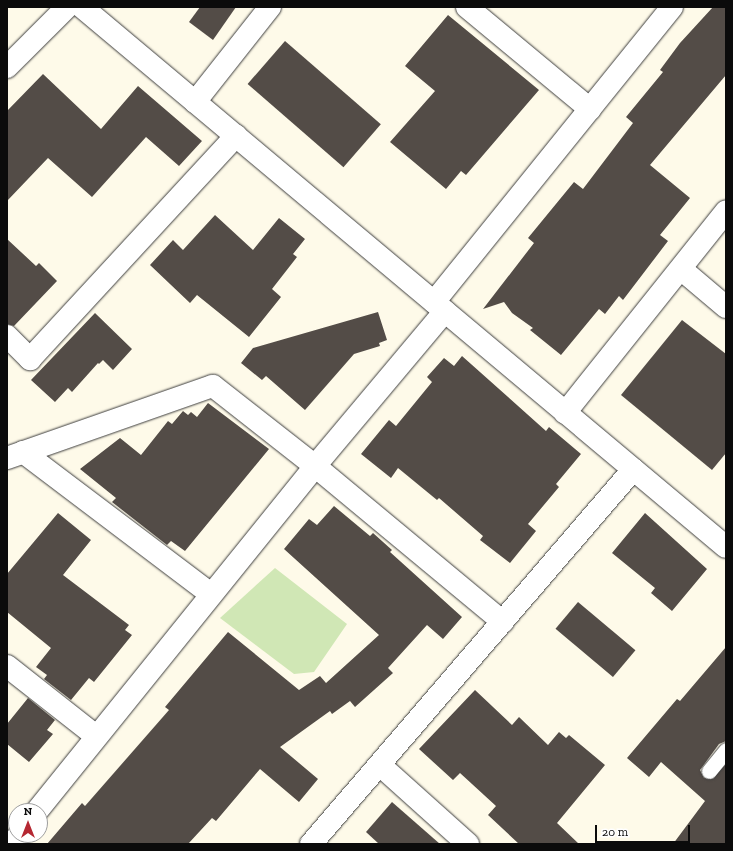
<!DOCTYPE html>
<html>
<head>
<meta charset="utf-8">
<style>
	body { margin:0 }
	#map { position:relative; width:733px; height:851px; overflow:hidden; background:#fefae9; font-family:"Zilla Slab",serif }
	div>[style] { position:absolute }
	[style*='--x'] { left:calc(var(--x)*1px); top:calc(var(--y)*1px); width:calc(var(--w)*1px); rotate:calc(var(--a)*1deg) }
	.green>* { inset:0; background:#d0e7b5 }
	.building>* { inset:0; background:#534c47; transform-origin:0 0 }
	.roads { filter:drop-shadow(0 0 1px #3e3e3e) drop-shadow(0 0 1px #3e3e3e) }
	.service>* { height:15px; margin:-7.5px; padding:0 7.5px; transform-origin:7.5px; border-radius:7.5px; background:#fff }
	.minor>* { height:22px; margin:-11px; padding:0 11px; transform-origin:11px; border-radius:11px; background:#fff }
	span { translate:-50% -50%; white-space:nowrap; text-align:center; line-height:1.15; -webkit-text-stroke:4px #fff; paint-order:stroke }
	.frame { position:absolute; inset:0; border:8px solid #0b0b0b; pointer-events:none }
	.north { position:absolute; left:8px; top:803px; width:40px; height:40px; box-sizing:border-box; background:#fff; border:1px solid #9d9d9d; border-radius:50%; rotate:0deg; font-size:11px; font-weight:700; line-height:16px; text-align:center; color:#0b0b0b }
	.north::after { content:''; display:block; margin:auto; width:14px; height:18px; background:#b52832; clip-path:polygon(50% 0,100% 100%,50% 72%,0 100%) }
	.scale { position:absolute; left:595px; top:825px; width:95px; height:18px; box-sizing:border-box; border:2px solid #0b0b0b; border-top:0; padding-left:5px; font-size:12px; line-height:14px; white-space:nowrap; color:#0b0b0b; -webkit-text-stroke:3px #fff; paint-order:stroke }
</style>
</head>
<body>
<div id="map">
	<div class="green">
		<div style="clip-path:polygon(275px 568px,347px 624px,314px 672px,294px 674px,220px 618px)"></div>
	</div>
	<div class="building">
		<div style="clip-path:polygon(200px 7px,236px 7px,213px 40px,189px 22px)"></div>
		<div style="clip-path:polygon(713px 7px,726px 7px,726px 75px,650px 165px,690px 198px,660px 235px,668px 241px,623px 300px,619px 296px,605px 314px,599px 309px,561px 355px,530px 330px,533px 328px,512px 313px,504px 302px,483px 309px,534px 243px,528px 238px,574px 182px,583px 189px,633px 123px,626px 117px,663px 72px,660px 70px,680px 43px)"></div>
		<div style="clip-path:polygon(448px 15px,539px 90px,466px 175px,461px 171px,446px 189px,390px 142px,435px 91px,405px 66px)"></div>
		<div style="left:285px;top:41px;width:127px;height:57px;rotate:41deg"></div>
		<div style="clip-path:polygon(43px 74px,101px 129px,138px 86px,202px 141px,179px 166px,146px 137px,92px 197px,48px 158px,7px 201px,7px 111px)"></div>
		<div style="clip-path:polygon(215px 215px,253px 250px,279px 218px,305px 239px,293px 254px,297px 257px,272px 289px,281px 297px,249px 337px,197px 295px,190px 303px,150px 265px,173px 240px,183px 250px)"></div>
		<div style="clip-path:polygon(7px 239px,36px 266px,39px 263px,57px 281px,14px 326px,7px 324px)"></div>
		<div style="clip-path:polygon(378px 312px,387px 340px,379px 343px,380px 346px,354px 354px,305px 410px,266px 376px,262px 380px,241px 363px,253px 348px)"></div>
		<div style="clip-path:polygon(95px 313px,132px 349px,113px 370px,103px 360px,99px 364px,98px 363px,72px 392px,68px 388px,55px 402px,31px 380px)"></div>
		<div style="clip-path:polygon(682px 320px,726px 354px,726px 453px,712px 470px,621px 395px)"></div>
		<div style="clip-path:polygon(462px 356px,546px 431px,549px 427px,581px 454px,556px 484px,559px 487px,528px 524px,536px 531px,510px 563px,480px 540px,483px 536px,439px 498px,437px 500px,398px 468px,391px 478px,361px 454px,389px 420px,396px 426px,432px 382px,427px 377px,444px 358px,454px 366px)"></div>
		<div style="clip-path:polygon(208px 403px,269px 449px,185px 551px,171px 541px,167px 545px,112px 502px,116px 498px,80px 469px,120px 438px,141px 455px,168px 421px,172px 424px,183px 411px,188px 415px,191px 412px,197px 417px)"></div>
		<div style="clip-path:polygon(334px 506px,370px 536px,373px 533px,392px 550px,390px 552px,462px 617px,443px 639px,427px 625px,388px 668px,393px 673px,355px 707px,350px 701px,332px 714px,330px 711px,280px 747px,318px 779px,299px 802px,260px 769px,216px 821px,212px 818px,188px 844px,47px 844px,82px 803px,85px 806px,169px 710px,165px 707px,228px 632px,299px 690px,320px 676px,326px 683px,379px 635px,284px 549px,309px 519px,317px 525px)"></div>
		<div style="clip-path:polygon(58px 513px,91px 540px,63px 575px,129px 625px,125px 630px,132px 635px,94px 682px,89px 678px,71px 700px,44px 679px,47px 675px,36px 667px,51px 648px,7px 612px,7px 574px)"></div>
		<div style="clip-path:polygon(645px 513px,707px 569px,672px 611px,651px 593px,655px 588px,612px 553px)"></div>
		<div style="left:578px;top:602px;width:75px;height:35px;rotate:40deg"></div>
		<div style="clip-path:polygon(726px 647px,726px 741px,719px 744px,700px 770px,704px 778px,712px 779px,726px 764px,726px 844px,673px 844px,705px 801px,661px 762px,649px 777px,627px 758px,677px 699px,680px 701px)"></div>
		<div style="clip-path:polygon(475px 690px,512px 725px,519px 717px,548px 745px,559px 732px,566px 738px,569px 735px,605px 765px,557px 823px,579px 844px,519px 844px,488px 815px,496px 806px,460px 773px,453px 780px,419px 749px)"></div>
		<div style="clip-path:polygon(28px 698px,55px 720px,47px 730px,53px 734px,29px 762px,7px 744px,7px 724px)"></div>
		<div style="clip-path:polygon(392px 802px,440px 844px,379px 844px,366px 832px)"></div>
	</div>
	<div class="roads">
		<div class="service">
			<div style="--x:709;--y:771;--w:27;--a:-51"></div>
		</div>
		<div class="minor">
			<div style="--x:82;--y:7;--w:840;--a:39.98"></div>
			<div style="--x:467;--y:7;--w:160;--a:39.7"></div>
			<div style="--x:7;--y:67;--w:85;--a:-45"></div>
			<div style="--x:195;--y:102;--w:121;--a:-51.7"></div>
			<div style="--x:681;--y:269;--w:59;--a:40.2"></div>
			<div style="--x:434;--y:302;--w:379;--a:-51.1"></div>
			<div style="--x:7;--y:336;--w:33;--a:45"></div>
			<div style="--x:30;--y:359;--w:304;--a:-47.3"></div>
			<div style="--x:565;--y:413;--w:258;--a:-51.4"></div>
			<div style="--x:23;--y:452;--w:236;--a:37.1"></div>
			<div style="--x:7;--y:458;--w:218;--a:-19.3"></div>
			<div style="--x:213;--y:386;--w:130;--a:38.1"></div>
			<div style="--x:315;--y:466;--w:244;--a:39.7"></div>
			<div style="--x:7;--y:666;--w:113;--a:38.2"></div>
			<div style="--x:381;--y:766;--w:117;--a:41.9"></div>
			<div style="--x:37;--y:811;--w:443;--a:-51.1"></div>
			<div style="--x:315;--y:466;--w:202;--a:-50"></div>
			<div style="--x:12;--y:844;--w:11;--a:-52"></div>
			<div style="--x:311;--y:844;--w:494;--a:-49.3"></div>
		</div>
	</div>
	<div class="frame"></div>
	<div class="north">N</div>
	<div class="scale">20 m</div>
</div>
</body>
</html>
